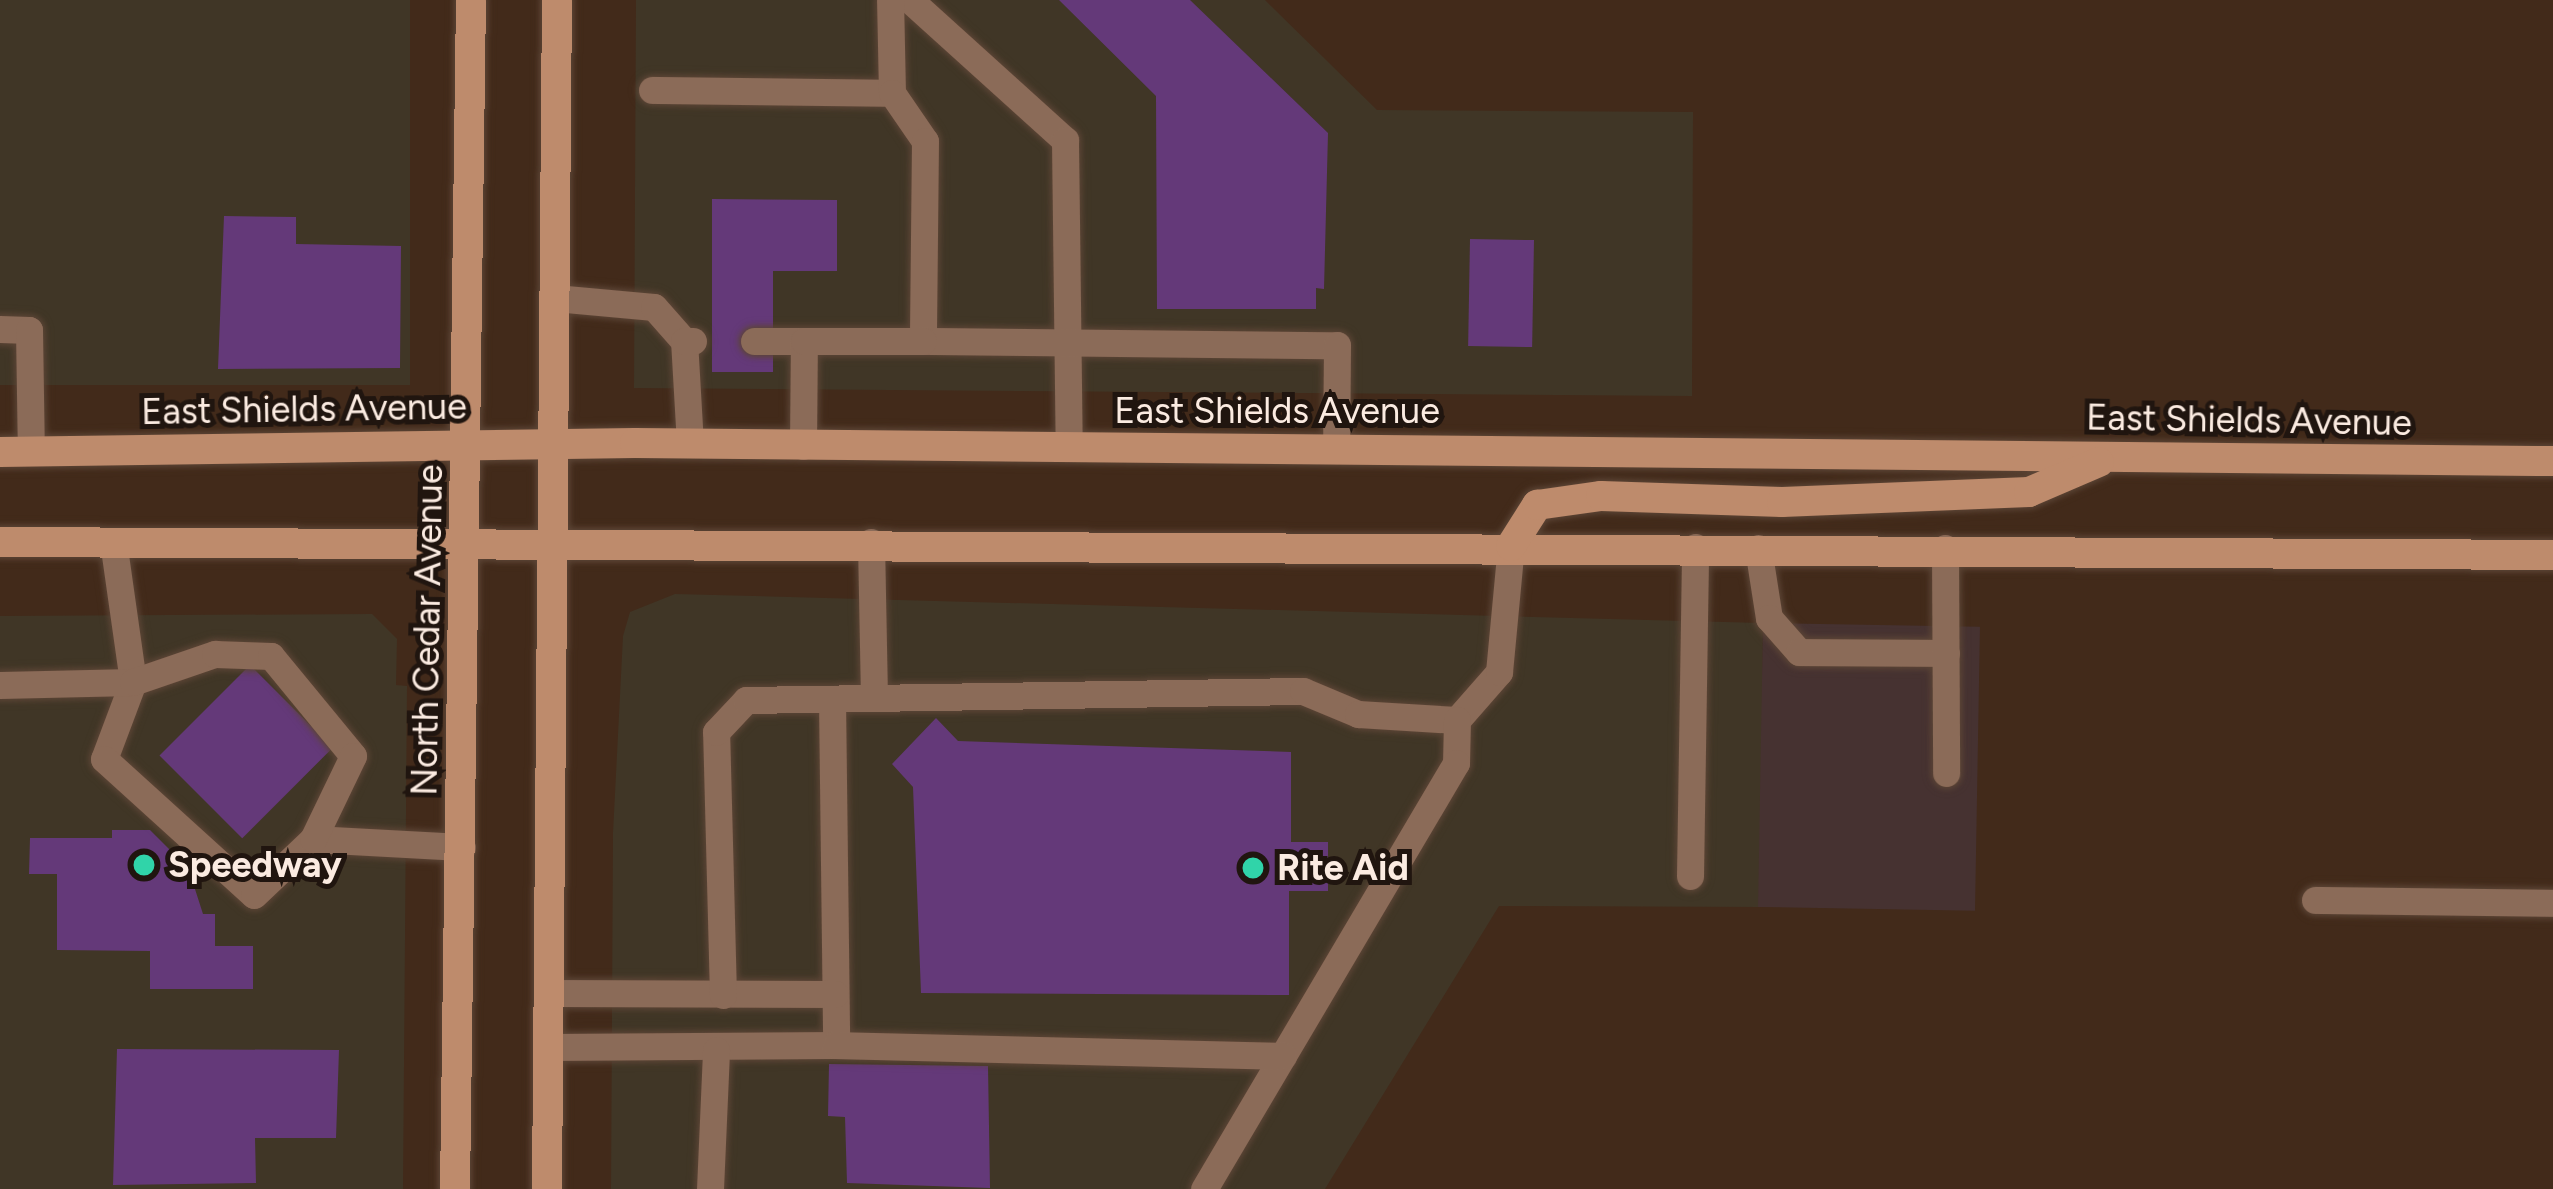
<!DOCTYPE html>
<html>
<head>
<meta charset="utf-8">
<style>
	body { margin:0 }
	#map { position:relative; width:2553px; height:1189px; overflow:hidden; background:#422a1a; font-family:Figtree,sans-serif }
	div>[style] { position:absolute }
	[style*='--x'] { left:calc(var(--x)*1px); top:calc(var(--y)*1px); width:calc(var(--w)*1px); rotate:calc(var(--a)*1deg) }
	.commercial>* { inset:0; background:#403626; transform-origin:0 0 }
	.education>* { inset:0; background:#463231; transform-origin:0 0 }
	.building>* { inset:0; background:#643979; transform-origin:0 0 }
	.roads { filter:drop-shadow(0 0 3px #5c4536) drop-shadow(0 0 3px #5c4536) }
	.service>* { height:27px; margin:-13.5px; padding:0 13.5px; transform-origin:13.5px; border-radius:13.5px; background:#8b6b58 }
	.secondary>* { height:30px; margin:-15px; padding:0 15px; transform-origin:15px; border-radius:15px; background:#be8b6c }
	.dots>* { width:33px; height:33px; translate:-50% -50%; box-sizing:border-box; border:6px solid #20150f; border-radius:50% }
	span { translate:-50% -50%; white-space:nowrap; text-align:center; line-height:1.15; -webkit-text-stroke:10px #20150f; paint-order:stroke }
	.street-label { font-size:36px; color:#fbebe1 }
	.poi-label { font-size:36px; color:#fbebe1; font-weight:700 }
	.left { translate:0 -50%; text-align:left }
</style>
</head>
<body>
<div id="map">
	<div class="commercial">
		<div style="left:0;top:0;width:410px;height:385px"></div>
		<div style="clip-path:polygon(636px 0,1265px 0,1377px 110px,1693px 112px,1692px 396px,634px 388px)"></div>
		<div style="clip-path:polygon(675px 594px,1763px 623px,1761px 907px,1499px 906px,1325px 1189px,611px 1189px,613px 833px,623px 636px,630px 612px)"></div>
		<div style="clip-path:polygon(372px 614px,397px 639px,396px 685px,407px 686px,403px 1189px,0 1189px,0 616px)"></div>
	</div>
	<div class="education">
		<div style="left:1763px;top:623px;width:217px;height:284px;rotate:1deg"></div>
	</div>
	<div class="building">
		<div style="clip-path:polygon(1059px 0,1190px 0,1328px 133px,1324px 289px,1316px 288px,1316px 309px,1157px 309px,1156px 96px)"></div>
		<div style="clip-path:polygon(712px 199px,837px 200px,837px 271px,773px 271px,773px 372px,712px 372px)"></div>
		<div style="clip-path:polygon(224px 216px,296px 217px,296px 244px,401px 246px,400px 368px,218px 369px)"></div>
		<div style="left:1470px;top:239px;width:64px;height:107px;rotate:1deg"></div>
		<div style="left:250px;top:665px;width:117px;height:128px;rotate:45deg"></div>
		<div style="clip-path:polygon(936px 718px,958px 741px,1291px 752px,1291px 842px,1328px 842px,1328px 891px,1289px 891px,1289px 995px,921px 993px,913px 787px,892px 764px)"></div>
		<div style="clip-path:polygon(112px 830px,150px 830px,199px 879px,194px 886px,203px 914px,215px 914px,215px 946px,253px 946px,253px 989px,150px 989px,150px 951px,57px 950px,57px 874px,29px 874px,30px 838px,112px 838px)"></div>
		<div style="clip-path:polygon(117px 1049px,339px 1050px,336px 1138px,255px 1138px,256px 1183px,113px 1185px)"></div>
		<div style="clip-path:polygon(829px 1064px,988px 1066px,990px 1188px,847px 1183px,845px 1117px,828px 1116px)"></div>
	</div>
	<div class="roads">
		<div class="service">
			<div style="--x:910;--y:0;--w:209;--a:42.1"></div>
			<div style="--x:1065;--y:140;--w:308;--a:89.3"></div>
			<div style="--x:652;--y:90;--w:240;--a:0.7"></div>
			<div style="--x:892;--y:93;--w:93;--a:-91.2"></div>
			<div style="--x:892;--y:93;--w:58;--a:55.5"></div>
			<div style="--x:925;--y:141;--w:200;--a:90.6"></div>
			<div style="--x:923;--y:341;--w:414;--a:0.6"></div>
			<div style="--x:1337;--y:345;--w:105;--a:90.5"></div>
			<div style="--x:555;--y:298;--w:99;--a:5.2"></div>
			<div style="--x:654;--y:307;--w:45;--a:48.6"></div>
			<div style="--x:0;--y:329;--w:29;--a:2"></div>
			<div style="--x:29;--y:330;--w:122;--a:89.1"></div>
			<div style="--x:754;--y:341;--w:50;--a:0"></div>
			<div style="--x:690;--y:444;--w:103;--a:-93.3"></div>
			<div style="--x:684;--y:341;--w:9;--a:0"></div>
			<div style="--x:803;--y:446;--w:105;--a:-89.5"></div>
			<div style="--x:804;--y:341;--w:119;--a:0"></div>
			<div style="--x:113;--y:541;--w:142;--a:81.9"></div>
			<div style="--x:133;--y:682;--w:82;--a:110.6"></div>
			<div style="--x:104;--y:759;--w:202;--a:42.2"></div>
			<div style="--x:254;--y:895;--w:81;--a:-43.5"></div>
			<div style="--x:313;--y:839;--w:149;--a:3.1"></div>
			<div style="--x:871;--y:542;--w:153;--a:88.9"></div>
			<div style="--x:1758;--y:548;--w:71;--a:81.1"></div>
			<div style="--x:1769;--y:618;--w:45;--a:48.6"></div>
			<div style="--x:1799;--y:652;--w:147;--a:0.4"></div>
			<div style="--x:1945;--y:548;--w:225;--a:89.7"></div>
			<div style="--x:0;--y:685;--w:133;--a:-1.3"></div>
			<div style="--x:133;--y:682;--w:87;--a:-18.9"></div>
			<div style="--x:215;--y:654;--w:56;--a:2"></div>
			<div style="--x:271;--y:656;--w:129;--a:50.6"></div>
			<div style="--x:353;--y:756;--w:92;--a:115.7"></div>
			<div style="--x:832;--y:699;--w:346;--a:89.3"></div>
			<div style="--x:1457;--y:720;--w:64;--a:-48.8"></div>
			<div style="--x:1499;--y:672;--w:127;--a:-84.6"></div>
			<div style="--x:1690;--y:876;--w:329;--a:-89.1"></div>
			<div style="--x:2315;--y:900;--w:238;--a:0.7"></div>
			<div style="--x:549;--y:993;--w:286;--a:0.2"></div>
			<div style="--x:723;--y:995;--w:263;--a:-91.5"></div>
			<div style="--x:716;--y:732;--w:44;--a:-46.8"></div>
			<div style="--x:746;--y:700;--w:557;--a:-0.93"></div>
			<div style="--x:1303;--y:691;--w:60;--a:22.7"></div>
			<div style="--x:1358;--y:714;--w:99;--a:3.5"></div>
			<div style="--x:1457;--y:720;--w:43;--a:91.3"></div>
			<div style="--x:1456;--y:763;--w:495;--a:120.6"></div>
			<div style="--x:548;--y:1047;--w:288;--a:-0.4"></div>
			<div style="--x:836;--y:1045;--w:447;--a:1.4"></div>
			<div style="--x:710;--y:1189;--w:139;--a:-87.5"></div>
		</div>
		<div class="secondary">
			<div style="--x:0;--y:452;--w:635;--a:-0.81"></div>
			<div style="--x:635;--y:443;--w:1918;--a:0.54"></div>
			<div style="--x:0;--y:542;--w:2553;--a:0.29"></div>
			<div style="--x:1511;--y:546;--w:49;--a:-57.6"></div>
			<div style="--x:1537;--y:505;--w:65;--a:-8"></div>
			<div style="--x:1601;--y:496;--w:181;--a:1.9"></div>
			<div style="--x:1782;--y:502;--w:247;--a:-2.3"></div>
			<div style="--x:2029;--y:492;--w:76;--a:-23.2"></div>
			<div style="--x:455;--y:1189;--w:1189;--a:-89.23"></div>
			<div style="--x:547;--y:1189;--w:1189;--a:-89.52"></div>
		</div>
	</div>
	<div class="dots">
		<div style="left:144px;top:865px;background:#30d4a9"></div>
		<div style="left:1253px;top:868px;background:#30d4a9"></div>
	</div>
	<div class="street-label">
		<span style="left:304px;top:409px;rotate:-1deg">East Shields Avenue</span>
		<span style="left:1277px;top:411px">East Shields Avenue</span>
		<span style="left:2249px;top:420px;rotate:1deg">East Shields Avenue</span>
		<span style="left:427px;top:630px;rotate:-89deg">North Cedar Avenue</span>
	</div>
	<div class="poi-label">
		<span class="left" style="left:168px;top:865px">Speedway</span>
		<span class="left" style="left:1277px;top:868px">Rite Aid</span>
	</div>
</div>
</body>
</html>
